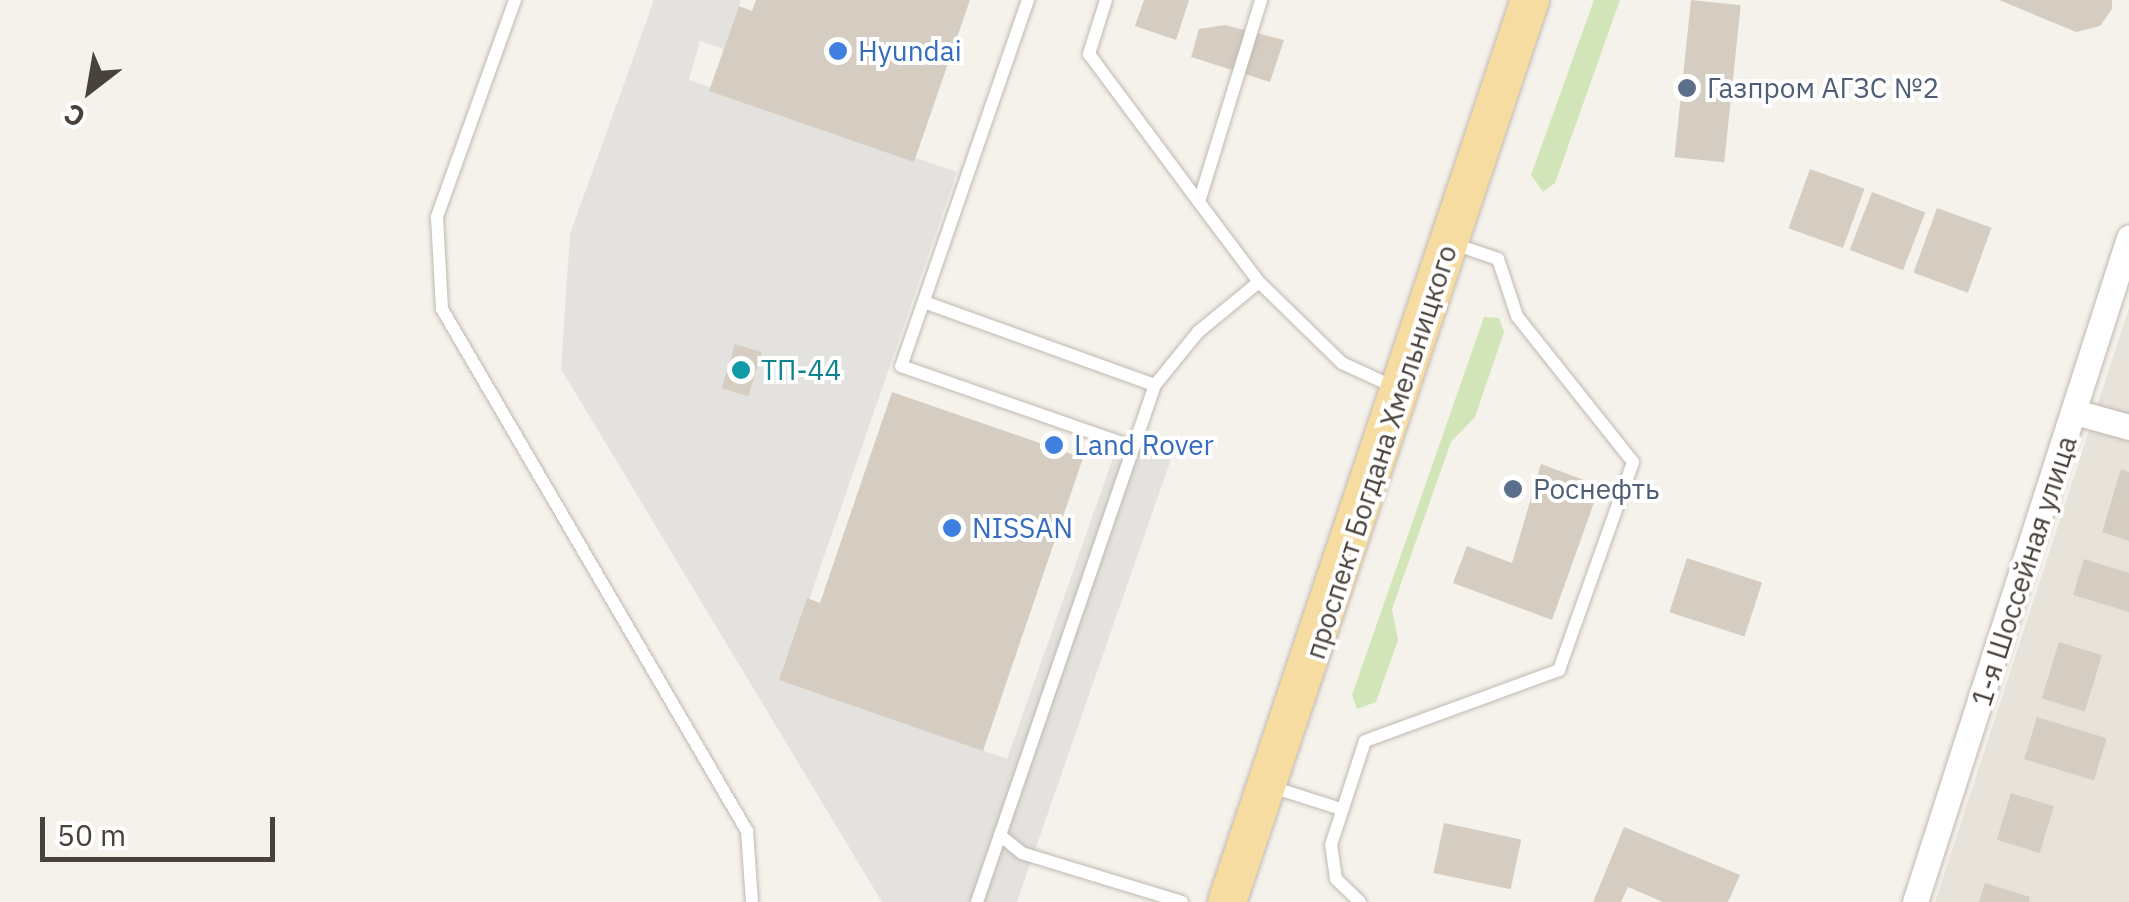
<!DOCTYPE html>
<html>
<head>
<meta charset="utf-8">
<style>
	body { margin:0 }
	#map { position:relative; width:2129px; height:902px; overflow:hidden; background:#f5f2ec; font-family:"IBM Plex Sans",sans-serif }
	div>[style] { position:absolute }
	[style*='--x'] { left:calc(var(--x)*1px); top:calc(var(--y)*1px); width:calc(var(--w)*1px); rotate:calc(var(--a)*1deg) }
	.residential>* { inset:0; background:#e8e3da }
	.green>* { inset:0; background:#d2e5b8 }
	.parking>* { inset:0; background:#e4e2df }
	.building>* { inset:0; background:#d5cdc2; transform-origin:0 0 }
	.roads { filter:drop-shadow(0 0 2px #c0b9af) drop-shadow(0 0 2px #c0b9af) }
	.service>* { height:12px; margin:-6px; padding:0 6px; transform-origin:6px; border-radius:6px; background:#fff }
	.minor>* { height:25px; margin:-12.5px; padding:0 12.5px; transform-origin:12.5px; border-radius:12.5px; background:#fff }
	.primary>* { height:38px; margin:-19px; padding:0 19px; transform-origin:19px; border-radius:19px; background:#f7dca2 }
	.dots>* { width:28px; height:28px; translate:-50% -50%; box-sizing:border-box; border:5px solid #fff; border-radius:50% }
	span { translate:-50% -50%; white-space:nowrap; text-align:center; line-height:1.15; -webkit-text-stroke:8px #fff; paint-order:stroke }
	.shop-label { font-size:28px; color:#366cbe }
	.left { translate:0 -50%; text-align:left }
	.service-label { font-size:28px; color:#4e5e75 }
	.culture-label { font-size:28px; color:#0d838f }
	.street-label { font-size:28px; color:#49423a }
	.north { position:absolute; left:40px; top:40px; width:100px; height:100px; -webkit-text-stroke:8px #fff; paint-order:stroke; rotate:211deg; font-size:28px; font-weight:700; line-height:40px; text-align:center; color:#49423a }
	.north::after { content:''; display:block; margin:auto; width:35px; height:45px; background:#49423a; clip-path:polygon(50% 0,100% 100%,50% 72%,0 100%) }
	.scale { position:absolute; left:40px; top:817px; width:235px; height:45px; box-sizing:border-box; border:5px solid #49423a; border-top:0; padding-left:12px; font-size:30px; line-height:35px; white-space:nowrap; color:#49423a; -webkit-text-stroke:8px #fff; paint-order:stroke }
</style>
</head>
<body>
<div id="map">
	<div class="residential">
		<div style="clip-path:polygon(2129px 308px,2129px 902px,1935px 902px)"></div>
	</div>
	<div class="green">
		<div style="clip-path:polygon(1594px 0,1620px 0,1555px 183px,1543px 192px,1531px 175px)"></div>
		<div style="clip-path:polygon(1484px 317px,1499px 318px,1504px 332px,1475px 417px,1451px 442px,1392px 609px,1398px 640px,1376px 702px,1357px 709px,1352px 695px)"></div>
	</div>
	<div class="parking">
		<div style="clip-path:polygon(654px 0,741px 0,724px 49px,700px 41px,689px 80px,957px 172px,782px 678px,1007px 759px,1119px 441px,1171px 459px,1017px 902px,882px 902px,561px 369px,570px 234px)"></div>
	</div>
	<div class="building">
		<div style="clip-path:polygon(756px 0,970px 0,914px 162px,709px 91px,739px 6px,752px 11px)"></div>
		<div style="clip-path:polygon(1144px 0,1189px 0,1176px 40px,1135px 26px)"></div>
		<div style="left:1691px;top:0;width:50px;height:158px;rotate:6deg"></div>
		<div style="clip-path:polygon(1999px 0,2112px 0,2112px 9px,2100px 26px,2076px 32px)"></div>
		<div style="clip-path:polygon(1225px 25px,1284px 40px,1270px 82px,1191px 57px,1199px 29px)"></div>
		<div style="left:1810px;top:169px;width:58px;height:63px;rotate:20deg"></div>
		<div style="left:1872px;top:192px;width:57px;height:62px;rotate:21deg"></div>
		<div style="left:1937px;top:208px;width:58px;height:69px;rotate:20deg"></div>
		<div style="left:735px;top:344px;width:28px;height:46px;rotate:17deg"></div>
		<div style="clip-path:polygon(892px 392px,1083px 458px,983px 751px,779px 680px,807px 598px,820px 603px)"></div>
		<div style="clip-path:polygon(1541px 464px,1600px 486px,1552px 620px,1453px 583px,1467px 546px,1512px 563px)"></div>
		<div style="clip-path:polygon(2121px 469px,2129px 472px,2129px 541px,2102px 532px)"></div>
		<div style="left:1687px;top:558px;width:79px;height:57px;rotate:18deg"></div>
		<div style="clip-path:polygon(2084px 559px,2129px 573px,2129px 612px,2073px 595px)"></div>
		<div style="left:2059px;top:642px;width:45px;height:59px;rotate:17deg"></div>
		<div style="left:2037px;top:717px;width:73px;height:44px;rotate:17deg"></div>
		<div style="left:2011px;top:793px;width:45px;height:49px;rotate:17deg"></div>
		<div style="left:1444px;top:823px;width:79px;height:51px;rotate:12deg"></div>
		<div style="clip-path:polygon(1624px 827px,1740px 875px,1728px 902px,1663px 902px,1628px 887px,1621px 902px,1593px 902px)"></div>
		<div style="clip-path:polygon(1985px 883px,2030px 897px,2029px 902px,1979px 902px)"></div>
	</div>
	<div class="roads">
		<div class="service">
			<div style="--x:515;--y:0;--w:231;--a:109.8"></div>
			<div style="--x:437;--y:217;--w:92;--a:86.9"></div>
			<div style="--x:442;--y:309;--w:605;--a:59.7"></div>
			<div style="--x:747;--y:831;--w:71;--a:86"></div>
			<div style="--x:1028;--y:0;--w:387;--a:109.1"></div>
			<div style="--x:901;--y:366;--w:246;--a:19.2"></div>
			<div style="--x:1106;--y:0;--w:57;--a:107.5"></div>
			<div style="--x:1089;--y:54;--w:184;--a:53.4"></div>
			<div style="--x:1259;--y:282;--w:100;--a:-126.9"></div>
			<div style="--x:1199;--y:202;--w:211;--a:-72.9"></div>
			<div style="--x:924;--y:302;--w:245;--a:19.8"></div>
			<div style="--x:1272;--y:787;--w:72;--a:17.7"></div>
			<div style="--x:977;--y:902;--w:71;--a:-71.1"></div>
			<div style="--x:1182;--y:902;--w:167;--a:-163"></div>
			<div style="--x:1022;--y:853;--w:28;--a:-141"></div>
			<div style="--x:1000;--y:835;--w:476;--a:-71"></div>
			<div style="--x:1155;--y:385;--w:68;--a:-50.9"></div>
			<div style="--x:1198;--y:332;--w:79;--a:-39.3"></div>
			<div style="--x:1259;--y:282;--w:116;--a:44.3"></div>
			<div style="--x:1342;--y:363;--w:57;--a:24.8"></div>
			<div style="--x:1360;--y:902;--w:33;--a:-136"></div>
			<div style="--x:1336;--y:879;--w:34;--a:-98"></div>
			<div style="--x:1331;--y:845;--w:109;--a:-71.9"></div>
			<div style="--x:1365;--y:741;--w:207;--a:-20.1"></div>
			<div style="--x:1559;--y:670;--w:221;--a:-70.4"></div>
			<div style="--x:1633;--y:462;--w:186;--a:-128.5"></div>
			<div style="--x:1517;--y:316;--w:60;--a:-108.4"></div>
			<div style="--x:1498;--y:259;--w:46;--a:-161.2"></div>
		</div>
		<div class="minor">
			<div style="--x:2075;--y:412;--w:56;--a:15.5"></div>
			<div style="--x:1915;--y:902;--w:698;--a:-72.14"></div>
		</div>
		<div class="primary">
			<div style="--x:1227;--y:902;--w:952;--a:-71.43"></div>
		</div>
	</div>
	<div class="dots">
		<div style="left:838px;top:51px;background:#3f7fe0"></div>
		<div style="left:1687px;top:88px;background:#5c6f8a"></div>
		<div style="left:741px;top:370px;background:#0f9aa8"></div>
		<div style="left:1054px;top:445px;background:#3f7fe0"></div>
		<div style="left:1513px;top:489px;background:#5c6f8a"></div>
		<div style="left:952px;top:528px;background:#3f7fe0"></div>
	</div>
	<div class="shop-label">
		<span class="left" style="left:858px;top:51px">Hyundai</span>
		<span class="left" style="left:1074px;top:445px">Land Rover</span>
		<span class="left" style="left:972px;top:528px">NISSAN</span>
	</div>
	<div class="service-label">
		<span class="left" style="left:1707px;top:88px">Газпром АГЗС №2</span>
		<span class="left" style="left:1533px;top:489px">Роснефть</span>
	</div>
	<div class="culture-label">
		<span class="left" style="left:761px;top:370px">ТП-44</span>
	</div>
	<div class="street-label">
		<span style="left:1381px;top:452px;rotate:-72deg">проспект Богдана Хмельницкого</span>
		<span style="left:2024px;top:571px;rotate:-72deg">1-я Шоссейная улица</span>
	</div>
	<div class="north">С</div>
	<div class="scale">50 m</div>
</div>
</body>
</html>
